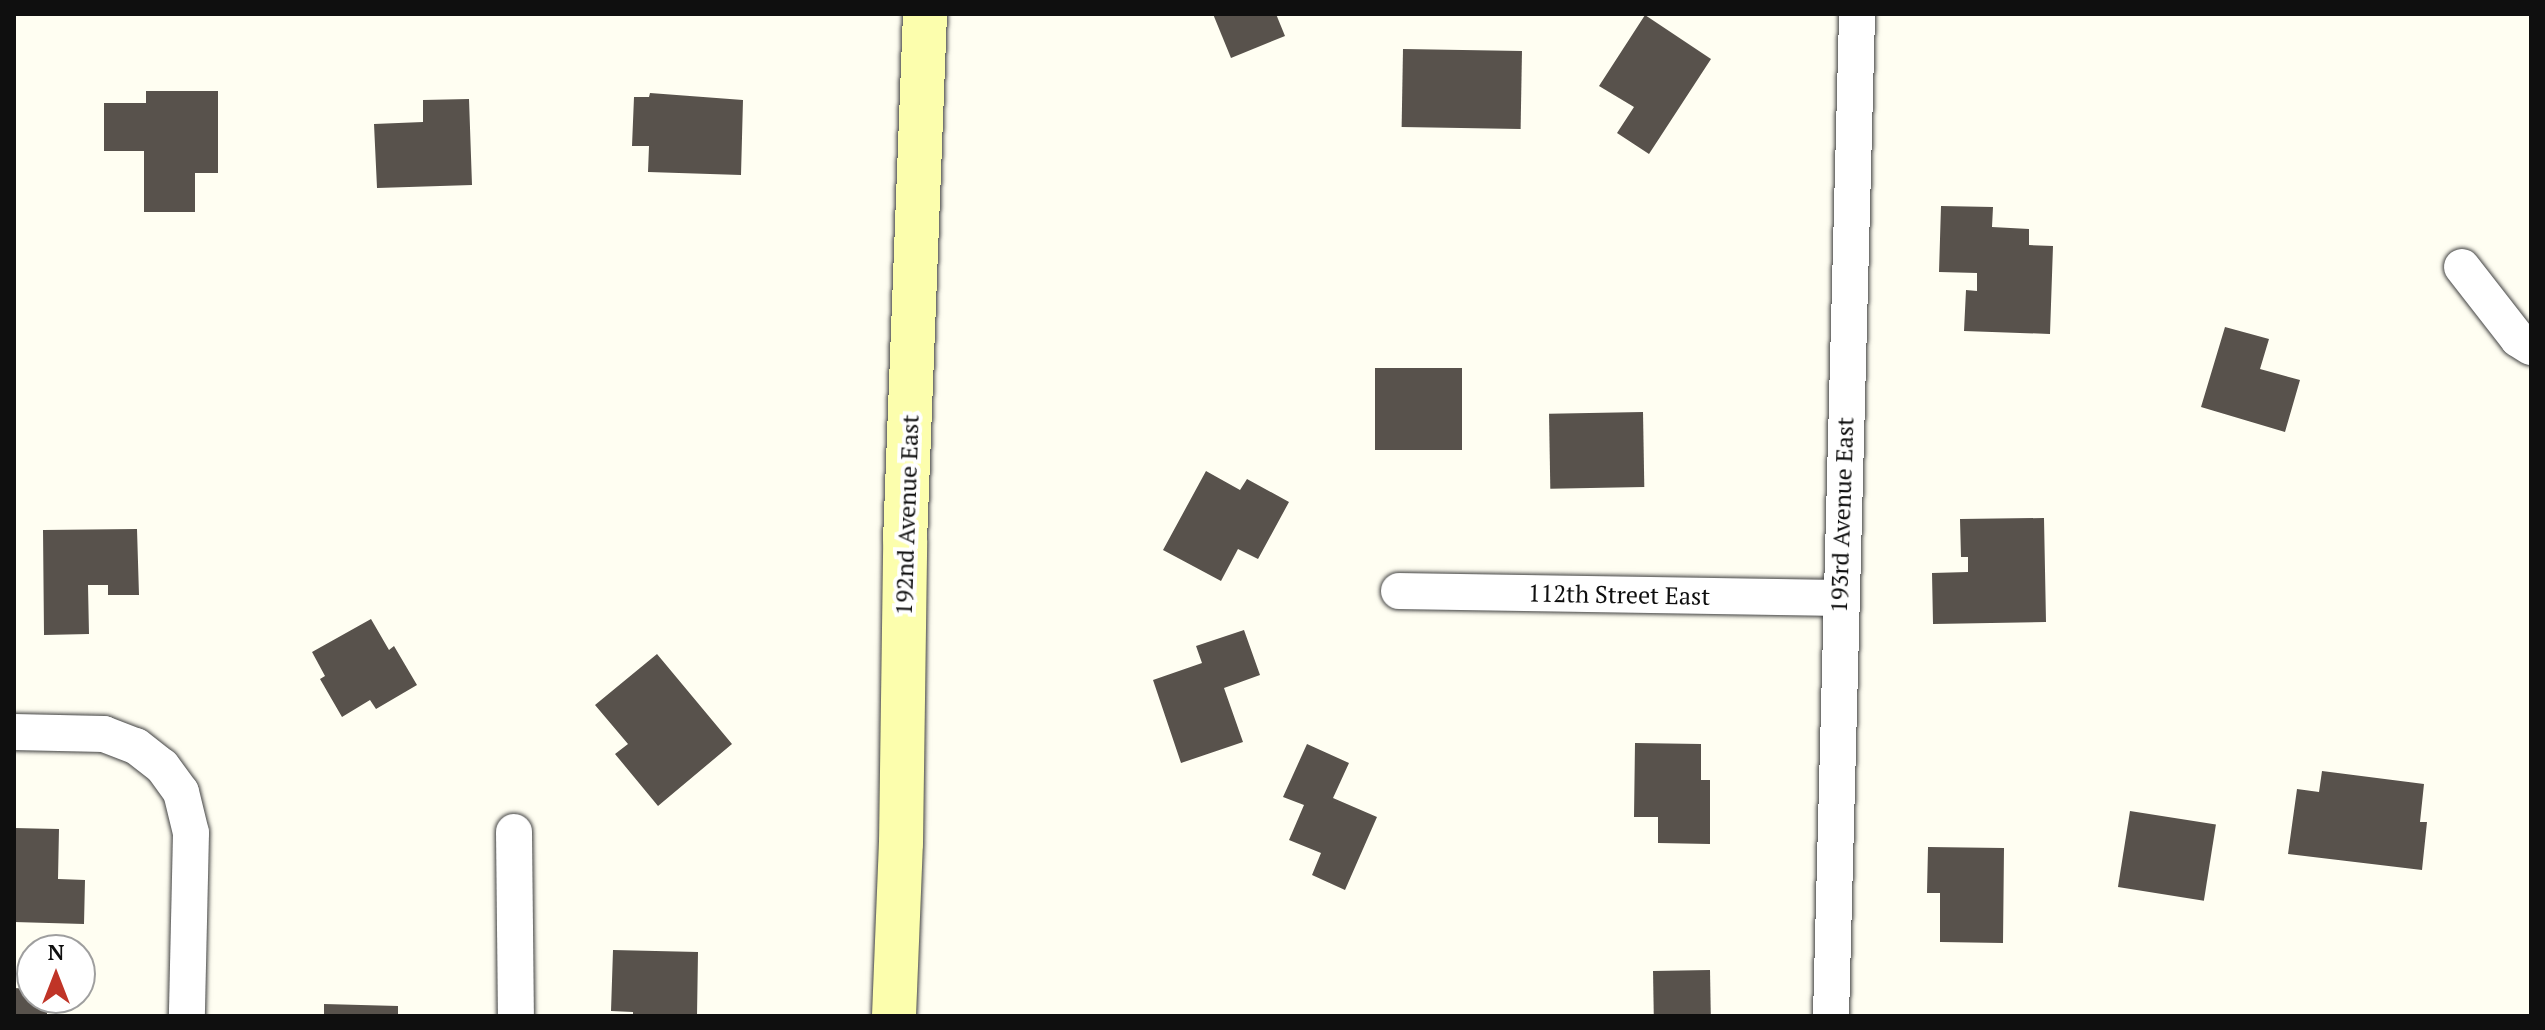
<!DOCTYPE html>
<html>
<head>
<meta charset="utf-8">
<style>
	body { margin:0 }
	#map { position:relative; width:2545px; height:1030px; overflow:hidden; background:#fffef2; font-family:"PT Serif",serif }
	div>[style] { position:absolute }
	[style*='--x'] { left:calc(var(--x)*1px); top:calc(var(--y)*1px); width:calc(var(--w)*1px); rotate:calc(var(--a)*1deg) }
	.building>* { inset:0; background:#58524c; transform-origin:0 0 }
	.roads { filter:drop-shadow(0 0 2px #424242) drop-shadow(0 0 2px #424242) }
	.street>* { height:36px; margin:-18px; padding:0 18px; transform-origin:18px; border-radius:18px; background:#fff }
	.secondary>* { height:44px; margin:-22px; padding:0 22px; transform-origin:22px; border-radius:22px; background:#fcfead }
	span { translate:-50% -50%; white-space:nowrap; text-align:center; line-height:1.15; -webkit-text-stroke:8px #fff; paint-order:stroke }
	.street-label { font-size:24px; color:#0f0f0f }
	.frame { position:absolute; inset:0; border:16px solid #0f0f0f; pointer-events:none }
	.north { position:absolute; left:16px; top:934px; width:80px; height:80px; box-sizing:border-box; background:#fff; border:2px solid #9f9f9f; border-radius:50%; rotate:0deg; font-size:22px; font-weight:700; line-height:32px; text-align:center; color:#0f0f0f }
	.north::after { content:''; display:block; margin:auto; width:28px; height:36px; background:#c03427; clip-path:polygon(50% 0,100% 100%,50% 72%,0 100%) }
</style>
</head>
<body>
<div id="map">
	<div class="building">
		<div style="clip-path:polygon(1213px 14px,1276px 14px,1285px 36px,1231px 58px)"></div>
		<div style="clip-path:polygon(1645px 15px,1711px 59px,1649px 154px,1617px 133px,1634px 107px,1599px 86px)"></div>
		<div style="left:1403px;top:49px;width:119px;height:78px;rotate:1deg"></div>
		<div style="clip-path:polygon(146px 91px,218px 91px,218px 173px,195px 173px,195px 212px,144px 212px,144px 151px,104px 151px,104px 103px,146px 103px)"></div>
		<div style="clip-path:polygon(650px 93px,743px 100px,741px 175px,648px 172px,649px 146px,632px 146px,634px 97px,649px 97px)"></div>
		<div style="clip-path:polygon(469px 99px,472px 185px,377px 188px,374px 124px,423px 122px,423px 100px)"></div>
		<div style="clip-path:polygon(1941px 206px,1993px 207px,1992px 227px,2029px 229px,2029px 245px,2053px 246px,2050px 334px,1964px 331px,1966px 290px,1977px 291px,1977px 273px,1939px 272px)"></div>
		<div style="clip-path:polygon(2225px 327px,2269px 339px,2260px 369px,2300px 380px,2285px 432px,2201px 407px)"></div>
		<div style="left:1375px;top:368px;width:87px;height:82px"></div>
		<div style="left:1643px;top:412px;width:75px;height:94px;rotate:89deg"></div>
		<div style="clip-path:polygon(1206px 471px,1240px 490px,1247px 479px,1289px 502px,1258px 559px,1238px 549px,1221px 581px,1163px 550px)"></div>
		<div style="clip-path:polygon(2044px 518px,2046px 622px,1933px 624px,1932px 573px,1968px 572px,1968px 557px,1961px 557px,1960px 519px)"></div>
		<div style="clip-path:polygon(137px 529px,139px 595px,108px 595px,108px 585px,88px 585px,89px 634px,44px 635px,43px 530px)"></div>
		<div style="clip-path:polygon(371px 619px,389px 650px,394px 646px,417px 685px,376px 709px,370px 700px,342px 717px,320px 679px,325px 676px,312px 652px)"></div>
		<div style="clip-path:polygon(1244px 630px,1260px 675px,1224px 688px,1243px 742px,1181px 763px,1153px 680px,1202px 663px,1196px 646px)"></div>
		<div style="clip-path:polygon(657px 654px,732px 744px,658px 806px,615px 754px,628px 744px,595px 705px)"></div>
		<div style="clip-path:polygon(1635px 743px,1701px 744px,1701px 780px,1710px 780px,1710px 844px,1658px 843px,1658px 817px,1634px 817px)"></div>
		<div style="clip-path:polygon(1307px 744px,1349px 763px,1333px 798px,1377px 817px,1345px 890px,1312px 875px,1321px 853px,1289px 840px,1304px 805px,1283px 797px)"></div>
		<div style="clip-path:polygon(2322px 771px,2424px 784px,2420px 822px,2427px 822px,2422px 870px,2288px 854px,2297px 789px,2319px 792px)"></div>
		<div style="left:2130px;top:811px;width:87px;height:77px;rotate:9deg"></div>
		<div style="clip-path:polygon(14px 828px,59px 829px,58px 879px,85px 880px,84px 924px,14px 922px)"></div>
		<div style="clip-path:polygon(1928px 847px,2004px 848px,2003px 943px,1940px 942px,1940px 893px,1927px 893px)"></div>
		<div style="clip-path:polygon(613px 950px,698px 952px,697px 1016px,633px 1016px,633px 1012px,611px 1011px)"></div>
		<div style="left:1710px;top:970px;width:46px;height:57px;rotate:89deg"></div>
		<div style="clip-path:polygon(14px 988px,32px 989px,32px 998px,47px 998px,47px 1016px,14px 1016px)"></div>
		<div style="clip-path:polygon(324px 1004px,398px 1006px,398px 1016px,324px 1016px)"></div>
	</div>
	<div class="roads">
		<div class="street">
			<div style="--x:2462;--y:267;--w:91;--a:52.1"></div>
			<div style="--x:2518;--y:339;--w:15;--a:32"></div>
			<div style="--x:1399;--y:591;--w:440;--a:0.9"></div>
			<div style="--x:14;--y:732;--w:90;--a:1.3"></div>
			<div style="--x:104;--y:734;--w:34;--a:21"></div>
			<div style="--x:136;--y:746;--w:33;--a:38"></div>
			<div style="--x:162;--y:766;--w:32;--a:54"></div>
			<div style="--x:181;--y:792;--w:42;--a:76.3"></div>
			<div style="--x:191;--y:833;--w:183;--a:91.3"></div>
			<div style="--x:514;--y:832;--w:184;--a:89.4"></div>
			<div style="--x:1831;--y:1016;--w:1002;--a:-88.51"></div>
		</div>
		<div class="secondary">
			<div style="--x:894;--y:1016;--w:173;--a:-87.7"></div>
			<div style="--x:901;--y:843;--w:302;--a:-89.2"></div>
			<div style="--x:905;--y:541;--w:527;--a:-87.83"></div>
		</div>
	</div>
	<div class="street-label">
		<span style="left:907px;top:515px;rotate:-88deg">192nd Avenue East</span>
		<span style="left:1842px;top:515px;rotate:-88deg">193rd Avenue East</span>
		<span style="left:1619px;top:595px;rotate:1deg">112th Street East</span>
	</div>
	<div class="frame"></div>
	<div class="north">N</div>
</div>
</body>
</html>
